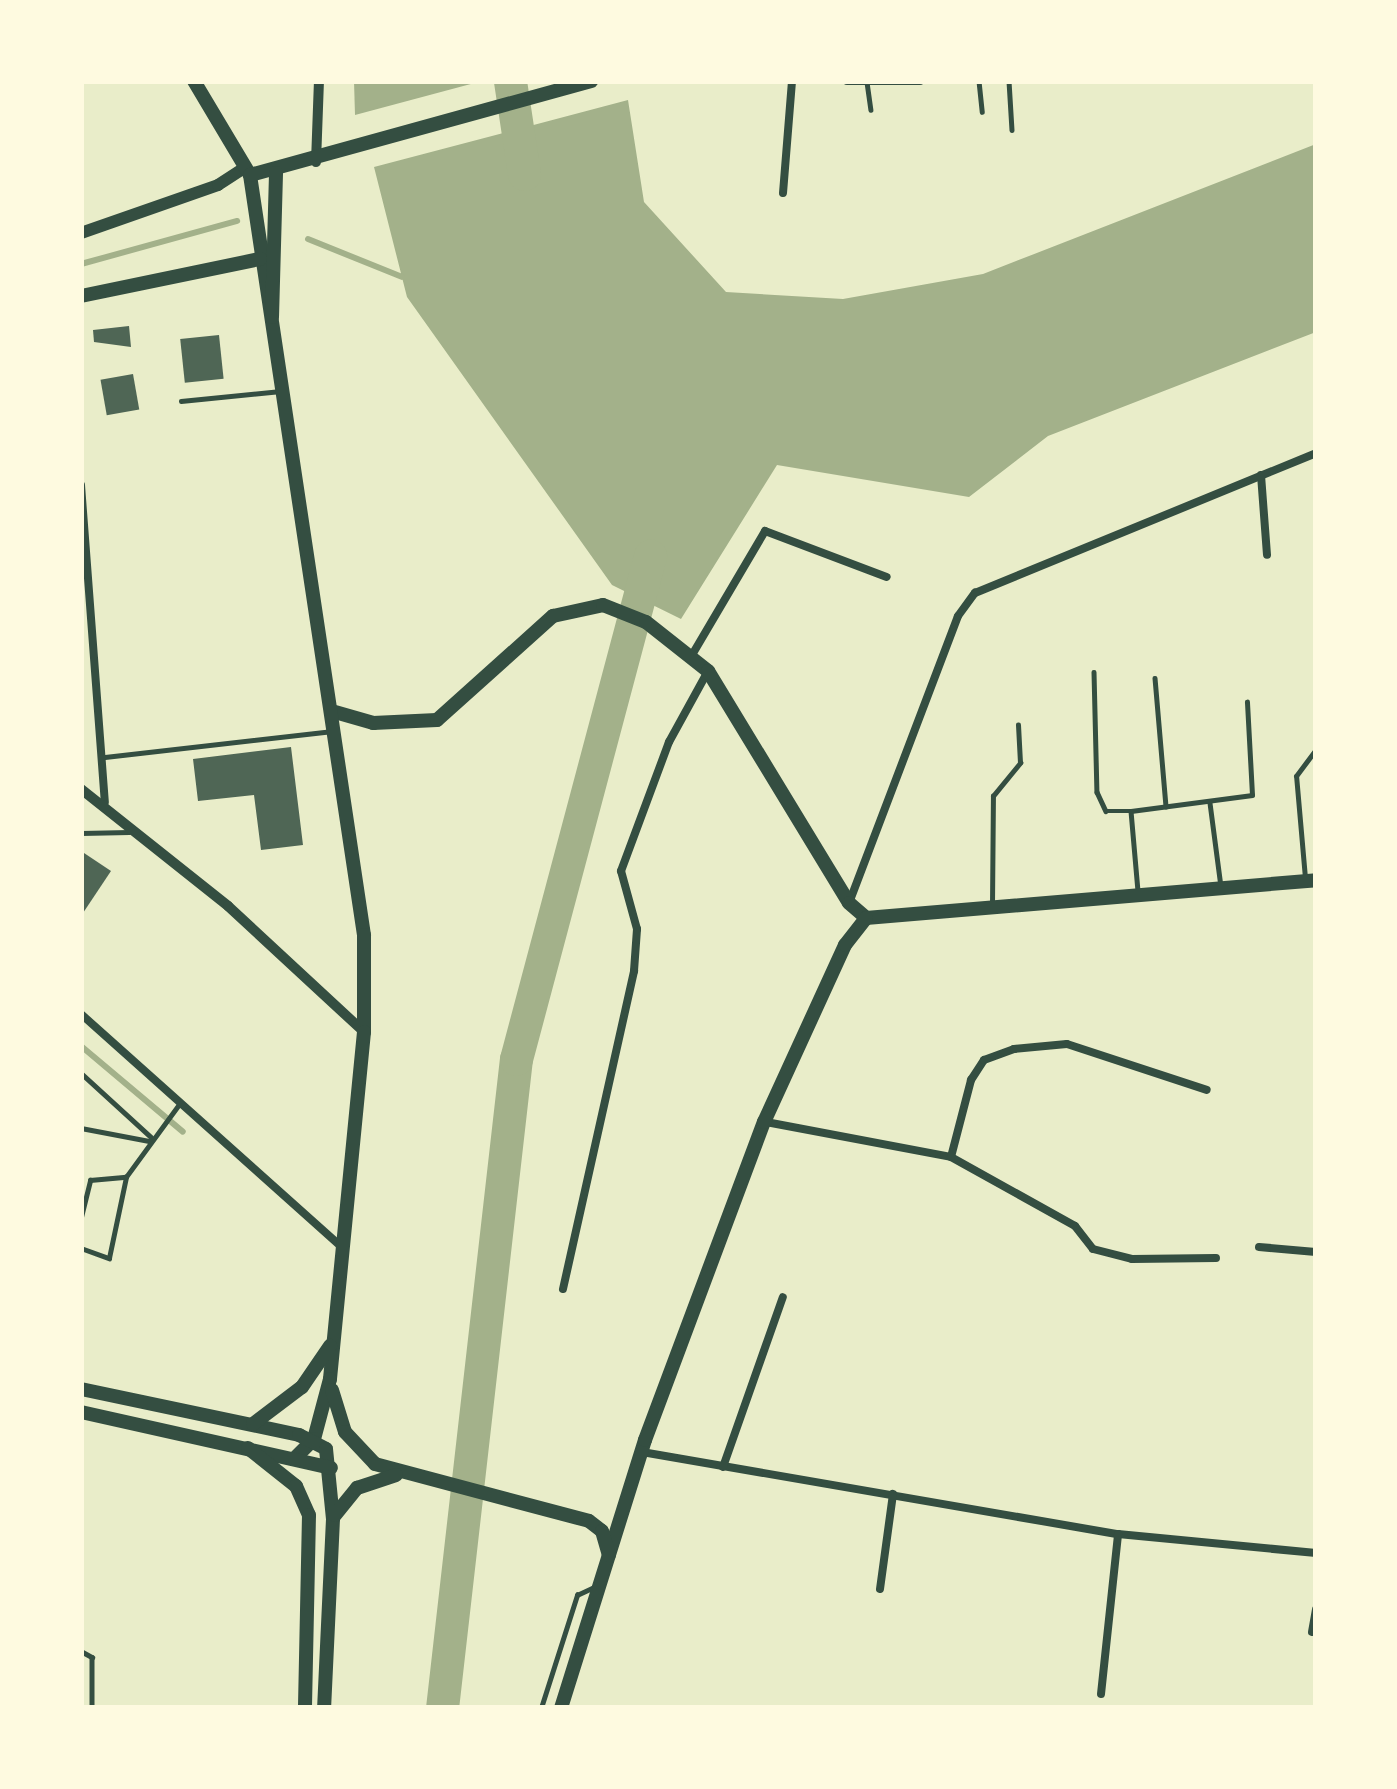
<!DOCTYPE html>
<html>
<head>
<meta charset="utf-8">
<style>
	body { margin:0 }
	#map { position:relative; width:1397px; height:1789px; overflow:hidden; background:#e9edc9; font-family:Helvetica,sans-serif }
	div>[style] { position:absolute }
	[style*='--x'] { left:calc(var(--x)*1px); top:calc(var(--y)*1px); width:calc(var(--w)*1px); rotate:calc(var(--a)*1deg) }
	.water>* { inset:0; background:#a3b18a }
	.stream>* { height:6px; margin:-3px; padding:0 3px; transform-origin:3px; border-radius:3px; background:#a3b18a }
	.river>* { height:33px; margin:-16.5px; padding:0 16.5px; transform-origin:16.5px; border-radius:16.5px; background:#a3b18a }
	.building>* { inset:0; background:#4f6655; transform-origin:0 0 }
	.service>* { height:4.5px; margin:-2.25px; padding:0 2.25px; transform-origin:2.25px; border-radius:2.25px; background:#344e41 }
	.minor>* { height:8px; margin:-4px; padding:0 4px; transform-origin:4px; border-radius:4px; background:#344e41 }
	.tertiary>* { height:10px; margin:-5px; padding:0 5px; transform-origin:5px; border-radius:5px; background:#344e41 }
	.secondary>* { height:12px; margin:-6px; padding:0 6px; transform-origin:6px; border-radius:6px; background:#344e41 }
	.primary>* { height:14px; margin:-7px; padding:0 7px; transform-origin:7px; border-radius:7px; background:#344e41 }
	.trunk>* { height:14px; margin:-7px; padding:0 7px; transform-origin:7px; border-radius:7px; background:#344e41 }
	span { translate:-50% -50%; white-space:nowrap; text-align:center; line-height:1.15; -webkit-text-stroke:12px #fefae0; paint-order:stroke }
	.frame { position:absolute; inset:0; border:84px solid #fefae0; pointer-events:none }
</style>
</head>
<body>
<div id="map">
	<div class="water">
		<div style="clip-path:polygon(354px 81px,482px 81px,355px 115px)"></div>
		<div style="clip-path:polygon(628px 100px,644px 202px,726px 292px,843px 299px,983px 274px,1316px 144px,1316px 332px,1048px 436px,969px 497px,777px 465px,681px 619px,612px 585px,407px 297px,374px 167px)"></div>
	</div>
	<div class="stream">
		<div style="--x:308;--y:239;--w:101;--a:22"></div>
		<div style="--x:81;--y:264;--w:162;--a:-15.4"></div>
		<div style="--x:81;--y:1046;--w:133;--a:40.1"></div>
	</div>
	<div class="river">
		<div style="--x:510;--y:81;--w:94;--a:81.4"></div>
		<div style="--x:442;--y:1708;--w:653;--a:-83.5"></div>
		<div style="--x:516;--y:1059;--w:521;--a:-75.08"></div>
	</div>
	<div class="building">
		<div style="clip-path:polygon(129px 326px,131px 347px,94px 342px,93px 330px)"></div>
		<div style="left:219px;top:335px;width:44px;height:39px;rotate:84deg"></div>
		<div style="left:133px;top:374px;width:36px;height:33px;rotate:80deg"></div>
		<div style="clip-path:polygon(291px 747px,303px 845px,261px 850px,254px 795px,198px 801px,193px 759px)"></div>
		<div style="clip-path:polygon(81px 851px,111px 871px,81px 916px)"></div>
	</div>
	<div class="service">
		<div style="--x:979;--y:81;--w:31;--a:84"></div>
		<div style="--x:1009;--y:81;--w:49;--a:86.5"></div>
		<div style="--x:867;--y:82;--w:28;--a:82"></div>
		<div style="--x:181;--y:401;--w:100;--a:-5.7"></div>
		<div style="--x:1094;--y:672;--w:120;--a:88.6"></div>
		<div style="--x:1097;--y:792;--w:21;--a:65"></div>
		<div style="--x:1106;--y:811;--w:25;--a:0"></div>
		<div style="--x:1131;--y:811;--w:80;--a:85"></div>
		<div style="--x:1155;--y:678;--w:129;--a:85.1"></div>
		<div style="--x:105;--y:757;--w:229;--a:-6.5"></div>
		<div style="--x:1210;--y:803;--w:85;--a:82.5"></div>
		<div style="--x:1131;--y:811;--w:122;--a:-7.5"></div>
		<div style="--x:1252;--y:795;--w:93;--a:-93.1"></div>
		<div style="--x:81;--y:833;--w:48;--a:-1.2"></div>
		<div style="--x:1305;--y:878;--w:102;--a:-95"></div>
		<div style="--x:1296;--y:776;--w:34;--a:-53"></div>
		<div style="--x:992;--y:905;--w:109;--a:-89.5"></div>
		<div style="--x:993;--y:796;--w:43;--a:-50.7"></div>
		<div style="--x:1020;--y:763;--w:38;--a:-93"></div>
		<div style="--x:81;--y:1073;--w:95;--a:42.4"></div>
		<div style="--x:81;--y:1128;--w:69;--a:10.8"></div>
		<div style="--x:81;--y:1217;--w:38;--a:-76"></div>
		<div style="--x:90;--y:1180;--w:36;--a:-5"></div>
		<div style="--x:81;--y:1248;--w:30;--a:20"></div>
		<div style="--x:109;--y:1258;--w:83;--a:-78.1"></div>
		<div style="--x:126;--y:1177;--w:92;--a:-53.9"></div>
		<div style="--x:81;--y:1651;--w:13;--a:29"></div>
		<div style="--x:92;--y:1657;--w:51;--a:90"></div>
		<div style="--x:541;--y:1708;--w:119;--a:-72.3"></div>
		<div style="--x:577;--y:1595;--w:19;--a:-25"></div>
	</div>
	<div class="minor">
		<div style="--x:847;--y:81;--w:73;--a:0"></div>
		<div style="--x:783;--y:193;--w:112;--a:-85.4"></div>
		<div style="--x:1261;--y:475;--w:80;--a:85.7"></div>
		<div style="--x:81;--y:485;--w:318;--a:85.7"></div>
		<div style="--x:692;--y:655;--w:144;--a:-59.5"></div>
		<div style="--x:765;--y:531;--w:130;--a:20.7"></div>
		<div style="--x:849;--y:903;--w:307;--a:-69.2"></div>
		<div style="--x:958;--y:616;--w:29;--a:-54"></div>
		<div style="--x:975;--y:593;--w:369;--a:-22.3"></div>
		<div style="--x:81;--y:1014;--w:353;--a:41.8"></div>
		<div style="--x:766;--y:1122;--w:188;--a:10.7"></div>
		<div style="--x:951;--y:1157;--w:142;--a:29.1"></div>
		<div style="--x:1075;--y:1226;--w:29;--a:52"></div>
		<div style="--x:1093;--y:1249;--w:40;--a:14.4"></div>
		<div style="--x:1132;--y:1259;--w:84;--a:-0.7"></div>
		<div style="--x:951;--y:1157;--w:80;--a:-75.4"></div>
		<div style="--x:971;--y:1080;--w:24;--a:-57"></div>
		<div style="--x:984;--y:1060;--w:32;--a:-20"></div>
		<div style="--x:1014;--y:1049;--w:53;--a:-5.4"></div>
		<div style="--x:1067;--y:1044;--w:147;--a:18.2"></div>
		<div style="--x:1259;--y:1247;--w:57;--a:5"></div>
		<div style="--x:563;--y:1289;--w:326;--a:-77.4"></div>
		<div style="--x:634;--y:971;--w:42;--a:-85.9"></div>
		<div style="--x:637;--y:929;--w:60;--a:-105.4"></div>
		<div style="--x:621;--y:871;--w:138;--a:-69.6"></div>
		<div style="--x:669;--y:742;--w:79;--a:-61.2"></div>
		<div style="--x:642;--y:1452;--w:483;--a:9.8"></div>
		<div style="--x:1118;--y:1534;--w:199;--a:5.5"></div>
		<div style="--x:723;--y:1467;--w:180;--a:-70.6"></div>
		<div style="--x:880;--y:1589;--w:96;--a:-82.2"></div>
		<div style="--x:1312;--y:1632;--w:23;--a:-80"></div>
		<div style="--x:1101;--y:1694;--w:161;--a:-83.9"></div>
	</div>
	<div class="tertiary">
		<div style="--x:316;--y:162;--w:81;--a:-87.9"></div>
		<div style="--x:81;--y:789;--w:188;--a:38.5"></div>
		<div style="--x:228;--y:906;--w:185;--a:42.8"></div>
	</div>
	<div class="secondary">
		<div style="--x:81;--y:233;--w:145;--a:-19.3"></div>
		<div style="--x:218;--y:185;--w:33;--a:-33"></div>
	</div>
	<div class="primary">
		<div style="--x:335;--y:712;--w:40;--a:16"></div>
		<div style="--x:373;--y:723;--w:64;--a:-2.7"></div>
		<div style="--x:437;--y:720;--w:156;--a:-41.9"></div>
		<div style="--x:553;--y:616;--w:51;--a:-12.4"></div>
		<div style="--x:603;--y:605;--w:46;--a:21.6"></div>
		<div style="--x:646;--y:622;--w:79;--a:38.3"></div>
		<div style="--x:708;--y:671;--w:271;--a:58.7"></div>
		<div style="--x:849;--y:903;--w:23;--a:41"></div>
		<div style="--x:866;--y:918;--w:452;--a:-4.8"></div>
		<div style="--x:561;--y:1708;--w:281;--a:-72.6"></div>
		<div style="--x:645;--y:1440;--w:340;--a:-69.5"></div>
		<div style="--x:764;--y:1122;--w:195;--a:-65.4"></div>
		<div style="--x:845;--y:945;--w:34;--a:-52"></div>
	</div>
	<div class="trunk">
		<div style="--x:194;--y:81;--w:109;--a:59.2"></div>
		<div style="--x:250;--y:175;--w:769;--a:81.47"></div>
		<div style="--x:364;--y:935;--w:97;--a:90"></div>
		<div style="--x:364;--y:1032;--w:349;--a:95.6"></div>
		<div style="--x:330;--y:1379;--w:62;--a:104.9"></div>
		<div style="--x:314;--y:1439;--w:28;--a:135"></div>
		<div style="--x:250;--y:175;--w:354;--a:-15.4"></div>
		<div style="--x:81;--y:296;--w:183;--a:-11.7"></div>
		<div style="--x:272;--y:317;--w:144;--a:-88.4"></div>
		<div style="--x:81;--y:1389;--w:223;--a:11.9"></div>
		<div style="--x:299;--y:1435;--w:30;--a:27"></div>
		<div style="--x:326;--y:1449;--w:70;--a:84.3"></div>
		<div style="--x:333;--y:1519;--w:189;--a:92.7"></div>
		<div style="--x:332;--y:1390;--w:44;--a:72.8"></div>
		<div style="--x:345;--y:1432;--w:44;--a:46.8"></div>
		<div style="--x:375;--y:1464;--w:221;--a:14.9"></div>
		<div style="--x:589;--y:1521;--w:16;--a:38"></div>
		<div style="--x:602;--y:1531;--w:25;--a:74"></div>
		<div style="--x:81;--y:1412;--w:256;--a:12.6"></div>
		<div style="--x:253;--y:1424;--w:61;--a:-37.1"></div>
		<div style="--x:302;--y:1387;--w:50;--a:-55.7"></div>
		<div style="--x:248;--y:1448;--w:61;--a:38.4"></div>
		<div style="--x:296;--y:1486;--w:32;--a:66"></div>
		<div style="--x:309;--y:1515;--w:193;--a:91.2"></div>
		<div style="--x:335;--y:1515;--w:35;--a:-51"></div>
		<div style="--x:357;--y:1488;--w:41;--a:-18.4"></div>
	</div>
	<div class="frame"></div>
</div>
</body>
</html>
